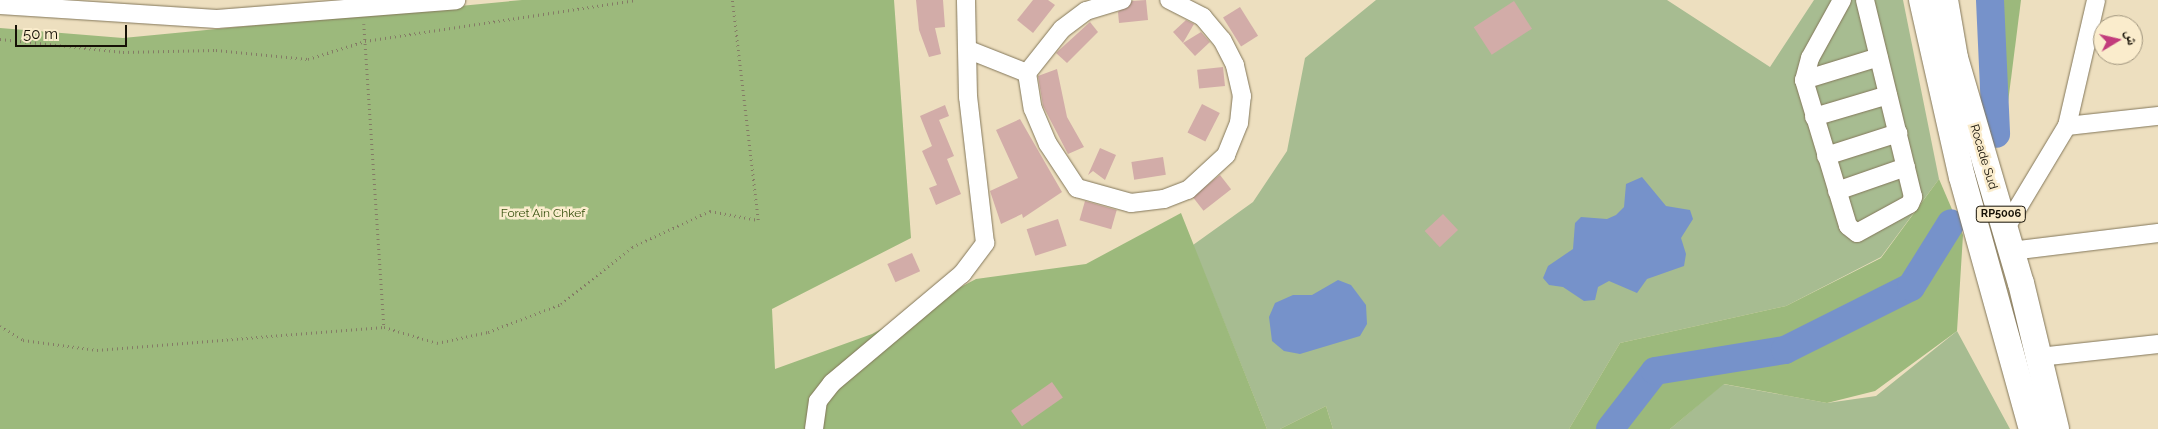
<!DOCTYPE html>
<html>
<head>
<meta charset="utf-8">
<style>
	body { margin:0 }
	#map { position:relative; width:2158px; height:429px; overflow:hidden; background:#eddfbf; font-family:Raleway,"Noto Naskh Arabic",sans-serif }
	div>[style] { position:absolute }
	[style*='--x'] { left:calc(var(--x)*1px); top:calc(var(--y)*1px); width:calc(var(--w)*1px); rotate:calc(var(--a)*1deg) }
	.green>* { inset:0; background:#a7bc91 }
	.forest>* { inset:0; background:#9cb97c }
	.water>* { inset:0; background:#7692ca }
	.river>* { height:28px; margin:-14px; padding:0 14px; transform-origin:14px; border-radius:14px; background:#7692ca }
	.building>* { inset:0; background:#d2aca8; transform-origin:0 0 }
	.path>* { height:2.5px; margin-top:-1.25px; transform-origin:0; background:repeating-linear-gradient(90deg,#847b65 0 1px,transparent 0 5px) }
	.roads { filter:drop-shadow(0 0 1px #83775a) drop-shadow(0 0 1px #83775a) }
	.minor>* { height:18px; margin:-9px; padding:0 9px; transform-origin:9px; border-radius:9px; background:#fff }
	.highway>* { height:26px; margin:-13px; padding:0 13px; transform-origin:13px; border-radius:13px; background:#fff }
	span { translate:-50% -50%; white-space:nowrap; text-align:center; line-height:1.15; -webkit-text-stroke:5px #faeccc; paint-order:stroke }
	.shield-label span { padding:1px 4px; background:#faeccc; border:1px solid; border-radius:4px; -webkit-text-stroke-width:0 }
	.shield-label { font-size:11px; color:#161106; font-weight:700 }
	.street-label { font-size:12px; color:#161106 }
	.park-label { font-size:12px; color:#395210 }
	.north { position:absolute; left:2093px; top:15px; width:50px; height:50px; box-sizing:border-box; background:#faeccc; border:1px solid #9f947d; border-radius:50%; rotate:81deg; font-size:14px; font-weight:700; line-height:20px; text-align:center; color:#161106 }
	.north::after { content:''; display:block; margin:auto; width:18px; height:22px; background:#c23c7c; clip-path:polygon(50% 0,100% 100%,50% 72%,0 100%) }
	.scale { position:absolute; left:15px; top:25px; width:112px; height:22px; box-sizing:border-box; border:2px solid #161106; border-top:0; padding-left:6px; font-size:15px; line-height:18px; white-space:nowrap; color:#161106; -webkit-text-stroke:4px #faeccc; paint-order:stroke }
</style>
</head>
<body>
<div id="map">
	<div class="green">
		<div style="clip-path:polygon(1376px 0,1667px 0,1770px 67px,1814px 0,1903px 0,1939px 179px,1881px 257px,1786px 306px,1620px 343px,1569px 429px,1333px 429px,1326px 406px,1280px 429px,1267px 429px,1193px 245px,1253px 202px,1287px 151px,1305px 58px)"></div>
		<div style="clip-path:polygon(1957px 331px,2010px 429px,1670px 429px,1723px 384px,1827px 403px,1876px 396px)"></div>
	</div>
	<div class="forest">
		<div style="clip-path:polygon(522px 0,894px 0,911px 238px,772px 309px,775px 369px,872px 334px,976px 279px,1086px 264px,1181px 213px,1267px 429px,0 429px,0 28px,123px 38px)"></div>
		<div style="clip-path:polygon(1981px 0,2021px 0,2005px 126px,1985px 80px)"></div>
		<div style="clip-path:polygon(1939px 179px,1963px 235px,1957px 331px,1875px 391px,1827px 403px,1724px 384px,1670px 429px,1569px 429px,1620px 343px,1786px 306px,1881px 258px)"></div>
		<div style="clip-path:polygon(1326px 406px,1333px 429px,1280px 429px)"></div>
	</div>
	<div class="water">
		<div style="clip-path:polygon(1642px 177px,1666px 206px,1690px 210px,1693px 219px,1681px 238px,1686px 254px,1684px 266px,1647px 279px,1637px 293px,1609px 281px,1598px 287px,1595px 300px,1584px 301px,1563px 287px,1549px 285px,1543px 278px,1548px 266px,1573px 249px,1575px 223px,1581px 217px,1607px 219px,1616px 215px,1624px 207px,1626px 184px)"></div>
		<div style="clip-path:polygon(1338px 280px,1351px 285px,1366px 305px,1367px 324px,1360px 336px,1300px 354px,1284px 351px,1272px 341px,1269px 317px,1275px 303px,1293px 295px,1312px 295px)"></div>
	</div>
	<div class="river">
		<div style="--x:1990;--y:0;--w:134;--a:87.4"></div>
		<div style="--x:1610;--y:429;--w:73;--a:-52.2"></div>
		<div style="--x:1655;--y:371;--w:132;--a:-9.2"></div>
		<div style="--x:1785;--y:350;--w:141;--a:-26.6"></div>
		<div style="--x:1911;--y:287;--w:75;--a:-58"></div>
	</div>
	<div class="building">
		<div style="clip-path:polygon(916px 0,943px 0,945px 27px,935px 28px,941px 54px,929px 57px,919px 30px)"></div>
		<div style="clip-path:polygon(1033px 0,1048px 0,1055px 5px,1033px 33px,1017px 20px)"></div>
		<div style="clip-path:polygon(1146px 0,1148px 20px,1119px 23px,1118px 12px,1132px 1px)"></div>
		<div style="left:1514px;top:1px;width:33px;height:48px;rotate:57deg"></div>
		<div style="left:1240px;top:7px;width:34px;height:20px;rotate:58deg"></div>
		<div style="clip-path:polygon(1186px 20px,1194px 24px,1183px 43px,1173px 32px)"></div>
		<div style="clip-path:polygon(1090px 22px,1098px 32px,1067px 63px,1056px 53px)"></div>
		<div style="clip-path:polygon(1201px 32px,1210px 42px,1195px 56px,1183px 43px)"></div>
		<div style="left:1223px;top:67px;width:19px;height:26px;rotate:84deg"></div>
		<div style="clip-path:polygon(1057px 69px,1067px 117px,1084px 147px,1068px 154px,1043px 106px,1038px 76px)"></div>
		<div style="left:1202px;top:104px;width:20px;height:32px;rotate:27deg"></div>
		<div style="clip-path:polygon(945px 105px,949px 116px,939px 120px,954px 156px,947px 159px,961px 194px,936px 205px,929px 188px,937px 185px,922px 151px,932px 146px,920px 116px)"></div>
		<div style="clip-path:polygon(1020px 119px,1062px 192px,1023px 218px,1022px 214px,1001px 224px,990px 191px,1018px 178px,996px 130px)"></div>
		<div style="clip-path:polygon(1100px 148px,1116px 155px,1105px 180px,1093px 171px,1088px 175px)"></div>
		<div style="left:1163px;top:157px;width:18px;height:32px;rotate:81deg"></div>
		<div style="left:1220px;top:175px;width:18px;height:35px;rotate:52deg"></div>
		<div style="left:1085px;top:201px;width:33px;height:20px;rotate:16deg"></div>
		<div style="left:1443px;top:214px;width:22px;height:25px;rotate:47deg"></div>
		<div style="left:1058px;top:219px;width:28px;height:33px;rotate:72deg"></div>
		<div style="left:912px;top:253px;width:20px;height:27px;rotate:66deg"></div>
		<div style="left:1052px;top:382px;width:19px;height:50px;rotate:55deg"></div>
	</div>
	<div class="path">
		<div style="--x:364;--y:24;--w:304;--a:86.2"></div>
		<div style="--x:384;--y:327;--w:55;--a:16.8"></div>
		<div style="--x:437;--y:343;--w:52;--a:-12.2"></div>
		<div style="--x:488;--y:332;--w:78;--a:-21"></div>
		<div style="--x:561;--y:304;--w:91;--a:-38.8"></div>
		<div style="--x:632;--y:247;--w:86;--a:-24.8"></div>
		<div style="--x:710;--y:211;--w:49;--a:10.6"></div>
		<div style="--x:758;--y:220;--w:222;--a:-96.7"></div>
		<div style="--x:0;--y:39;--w:124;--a:6"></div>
		<div style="--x:123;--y:52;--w:93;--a:-1.2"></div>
		<div style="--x:216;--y:50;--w:92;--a:5.6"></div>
		<div style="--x:308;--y:59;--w:60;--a:-17.5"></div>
		<div style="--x:365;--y:41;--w:274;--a:-8.6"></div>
		<div style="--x:0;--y:326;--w:27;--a:31"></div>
		<div style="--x:23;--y:340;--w:75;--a:7.7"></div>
		<div style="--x:97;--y:350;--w:288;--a:-4.6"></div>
	</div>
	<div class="roads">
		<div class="minor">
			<div style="--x:1842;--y:0;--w:66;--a:118.9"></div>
			<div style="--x:1810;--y:58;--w:23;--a:105"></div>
			<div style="--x:1804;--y:80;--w:152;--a:73.2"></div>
			<div style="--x:1848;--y:226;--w:11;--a:38"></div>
			<div style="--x:1857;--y:233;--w:60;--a:-28.7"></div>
			<div style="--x:1910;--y:204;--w:8;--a:-67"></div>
			<div style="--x:1913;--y:197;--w:203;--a:-103.7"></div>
			<div style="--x:0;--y:5;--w:217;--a:3.7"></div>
			<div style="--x:217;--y:19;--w:240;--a:-4.5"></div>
			<div style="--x:969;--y:50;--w:62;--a:21.6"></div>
			<div style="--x:1027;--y:73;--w:36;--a:81"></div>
			<div style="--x:1033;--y:109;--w:38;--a:67"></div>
			<div style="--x:1048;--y:144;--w:53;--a:56.6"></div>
			<div style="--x:1077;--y:188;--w:56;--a:15.5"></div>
			<div style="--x:1131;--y:203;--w:33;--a:-7"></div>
			<div style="--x:1164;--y:199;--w:26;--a:-21"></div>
			<div style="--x:1188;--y:190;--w:52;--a:-42.6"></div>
			<div style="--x:1226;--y:155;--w:35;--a:-68"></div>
			<div style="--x:1239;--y:123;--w:27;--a:-84"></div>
			<div style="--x:1242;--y:96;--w:32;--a:-103"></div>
			<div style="--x:1235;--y:65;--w:28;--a:-117"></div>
			<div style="--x:1222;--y:40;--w:30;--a:-130"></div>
			<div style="--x:1203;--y:17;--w:38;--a:-153"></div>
			<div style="--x:1027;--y:73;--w:56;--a:-51.5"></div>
			<div style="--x:1062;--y:29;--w:30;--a:-37"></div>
			<div style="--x:1086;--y:11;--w:38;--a:-17"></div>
			<div style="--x:1804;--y:80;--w:78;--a:-17"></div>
			<div style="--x:1814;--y:117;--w:77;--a:-16.6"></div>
			<div style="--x:2067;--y:126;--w:92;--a:-6.3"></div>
			<div style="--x:1826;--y:156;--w:76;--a:-17.7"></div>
			<div style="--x:1837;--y:191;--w:73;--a:-19.2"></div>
			<div style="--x:2005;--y:229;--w:120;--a:-59"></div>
			<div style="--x:2067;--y:126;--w:129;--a:-77"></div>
			<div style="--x:2011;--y:251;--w:148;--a:-7"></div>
			<div style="--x:2039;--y:357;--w:120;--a:-6.2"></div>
			<div style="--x:814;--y:429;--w:28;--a:-82"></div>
			<div style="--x:818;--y:401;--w:23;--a:-52"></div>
			<div style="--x:832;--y:383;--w:170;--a:-40"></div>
			<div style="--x:962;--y:274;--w:39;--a:-53"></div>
			<div style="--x:985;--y:243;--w:147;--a:-96.6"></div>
			<div style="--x:968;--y:97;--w:97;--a:-91.2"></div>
		</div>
		<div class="highway">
			<div style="--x:1922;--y:0;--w:181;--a:77.3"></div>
			<div style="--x:1962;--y:177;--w:262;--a:74.5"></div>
			<div style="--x:1945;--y:0;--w:59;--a:80.2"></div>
			<div style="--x:1955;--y:58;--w:234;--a:73.7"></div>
			<div style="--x:2021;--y:283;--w:150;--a:76.5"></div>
		</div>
	</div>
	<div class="shield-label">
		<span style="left:2001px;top:214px">RP5006</span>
	</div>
	<div class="street-label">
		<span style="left:1983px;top:157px;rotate:73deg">Rocade Sud</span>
	</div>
	<div class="park-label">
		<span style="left:543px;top:214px">Foret Ain Chkef</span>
	</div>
	<div class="north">ش</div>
	<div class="scale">50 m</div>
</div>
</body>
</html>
